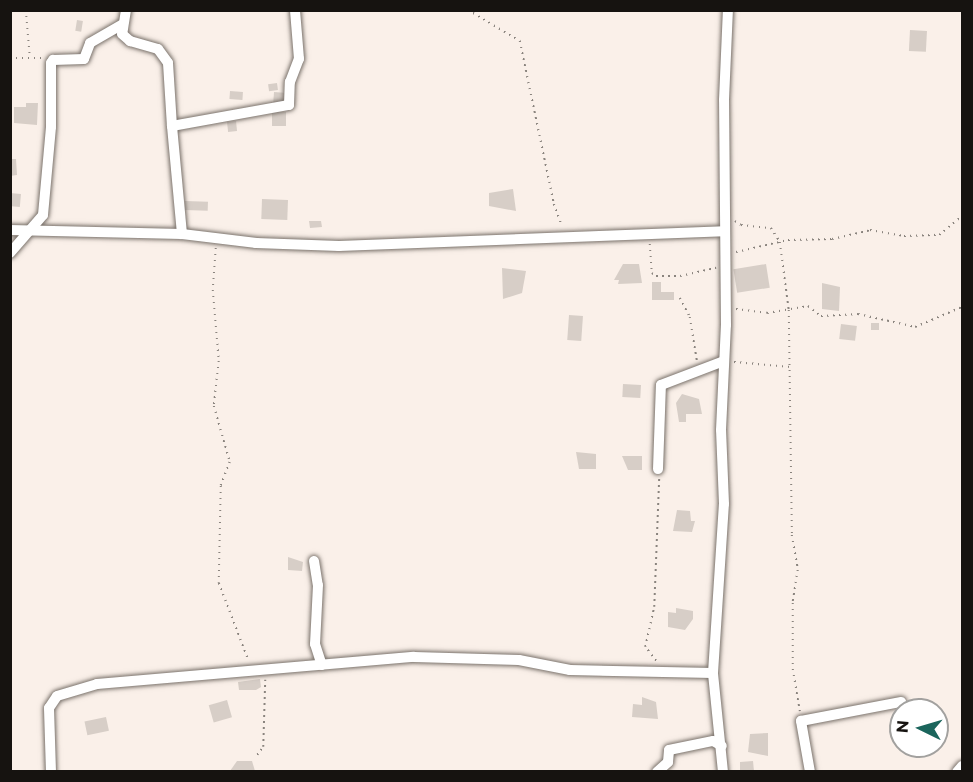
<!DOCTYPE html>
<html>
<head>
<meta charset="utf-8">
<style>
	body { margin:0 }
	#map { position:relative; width:973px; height:782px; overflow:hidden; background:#faf0e9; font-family:Montserrat,sans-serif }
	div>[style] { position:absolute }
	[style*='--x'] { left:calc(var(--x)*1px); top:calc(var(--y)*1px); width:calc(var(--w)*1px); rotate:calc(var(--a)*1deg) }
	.building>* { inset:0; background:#d7cec7; transform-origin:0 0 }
	.path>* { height:1.5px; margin-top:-0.75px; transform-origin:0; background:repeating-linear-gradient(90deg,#8a847e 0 1.5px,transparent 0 6px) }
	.roads { filter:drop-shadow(0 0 2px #7a726b) drop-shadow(0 0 2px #7a726b) }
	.minor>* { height:10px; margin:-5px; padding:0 5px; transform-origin:5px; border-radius:5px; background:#fff }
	span { translate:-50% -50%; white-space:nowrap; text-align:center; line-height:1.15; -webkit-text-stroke:5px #fff; paint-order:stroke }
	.frame { position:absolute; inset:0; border:12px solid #161310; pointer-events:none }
	.north { position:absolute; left:889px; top:698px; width:60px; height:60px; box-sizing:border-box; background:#fff; border:2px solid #a2a19f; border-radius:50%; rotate:275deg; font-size:16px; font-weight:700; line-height:24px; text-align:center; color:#161310 }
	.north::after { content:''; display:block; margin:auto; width:21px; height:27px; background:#1b655c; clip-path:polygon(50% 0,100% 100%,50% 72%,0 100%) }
</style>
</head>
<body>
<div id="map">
	<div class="building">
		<div style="left:77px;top:20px;width:6px;height:11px;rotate:9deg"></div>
		<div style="left:910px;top:30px;width:17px;height:21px;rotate:3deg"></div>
		<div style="left:277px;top:83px;width:7px;height:9px;rotate:82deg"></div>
		<div style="left:230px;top:91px;width:13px;height:8px;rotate:4deg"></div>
		<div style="left:274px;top:92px;width:13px;height:12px;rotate:4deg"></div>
		<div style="clip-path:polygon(26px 103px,38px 103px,37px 125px,14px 123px,14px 107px,26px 107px)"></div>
		<div style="left:272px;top:112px;width:14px;height:14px"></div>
		<div style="left:236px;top:121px;width:10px;height:9px;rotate:84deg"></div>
		<div style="clip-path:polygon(10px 159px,16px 159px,17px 175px,10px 176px)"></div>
		<div style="clip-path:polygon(513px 189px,516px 211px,489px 206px,489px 193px)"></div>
		<div style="left:10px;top:193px;width:11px;height:13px;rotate:5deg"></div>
		<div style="left:262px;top:199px;width:26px;height:20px;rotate:2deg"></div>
		<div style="left:185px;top:201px;width:23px;height:9px;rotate:2deg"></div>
		<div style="clip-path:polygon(309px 221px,321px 221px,322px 227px,310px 228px)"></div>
		<div style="clip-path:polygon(623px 264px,639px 264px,642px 283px,618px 284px,619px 280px,614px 280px)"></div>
		<div style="left:766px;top:264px;width:24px;height:33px;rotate:81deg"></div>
		<div style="clip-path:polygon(502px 268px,526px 271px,522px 293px,503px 299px)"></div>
		<div style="clip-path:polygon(652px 282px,661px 282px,661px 292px,674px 292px,674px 300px,652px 300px)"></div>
		<div style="clip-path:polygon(822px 283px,840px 287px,839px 311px,822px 309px)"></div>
		<div style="left:569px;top:315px;width:14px;height:25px;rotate:4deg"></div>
		<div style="left:871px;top:323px;width:8px;height:7px"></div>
		<div style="left:841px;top:324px;width:16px;height:15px;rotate:7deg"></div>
		<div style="left:623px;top:384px;width:18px;height:13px;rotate:3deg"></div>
		<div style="clip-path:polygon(682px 394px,699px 399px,702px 414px,686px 414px,686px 422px,679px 422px,676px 403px)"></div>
		<div style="clip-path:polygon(576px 452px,596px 454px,596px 469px,579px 469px)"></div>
		<div style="clip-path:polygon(622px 456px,642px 456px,642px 470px,628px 470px)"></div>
		<div style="clip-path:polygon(677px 510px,690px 511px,691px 521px,695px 521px,692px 532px,673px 531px)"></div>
		<div style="clip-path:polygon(288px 557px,303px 562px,302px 571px,288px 570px)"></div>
		<div style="clip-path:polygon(676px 608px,693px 611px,693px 619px,685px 630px,668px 627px,668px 612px,676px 613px)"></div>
		<div style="clip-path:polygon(260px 679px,261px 687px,256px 690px,239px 690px,238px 682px)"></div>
		<div style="clip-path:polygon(642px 697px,656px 702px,658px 719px,632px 717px,633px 704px,642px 705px)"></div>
		<div style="left:227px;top:700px;width:18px;height:19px;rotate:74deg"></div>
		<div style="left:106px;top:717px;width:14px;height:22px;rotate:78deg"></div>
		<div style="clip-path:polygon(768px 733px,768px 756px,748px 752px,750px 734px)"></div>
		<div style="clip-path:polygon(237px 761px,252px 761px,255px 771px,230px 771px)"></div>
		<div style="clip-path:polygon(753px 761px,754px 771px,740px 771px,740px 762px)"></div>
	</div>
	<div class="path">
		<div style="--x:26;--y:10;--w:47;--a:85.1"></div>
		<div style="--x:468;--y:10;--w:61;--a:30.8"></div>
		<div style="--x:520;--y:41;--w:167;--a:78.2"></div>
		<div style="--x:554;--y:204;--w:23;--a:70"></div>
		<div style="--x:10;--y:58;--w:33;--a:0"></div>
		<div style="--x:735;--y:221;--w:7;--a:34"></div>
		<div style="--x:741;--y:225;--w:30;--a:6"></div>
		<div style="--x:771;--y:228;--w:17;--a:57"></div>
		<div style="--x:780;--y:242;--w:69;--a:82.5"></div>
		<div style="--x:789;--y:310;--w:225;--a:89.2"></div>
		<div style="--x:792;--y:535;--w:36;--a:80"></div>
		<div style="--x:798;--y:570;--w:33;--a:99"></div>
		<div style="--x:793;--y:603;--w:66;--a:90"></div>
		<div style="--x:793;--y:669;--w:43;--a:80.5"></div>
		<div style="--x:650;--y:244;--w:29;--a:86"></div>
		<div style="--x:652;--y:273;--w:5;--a:37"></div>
		<div style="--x:656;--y:276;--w:24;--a:0"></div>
		<div style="--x:680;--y:276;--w:37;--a:-13"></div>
		<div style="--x:216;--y:248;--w:42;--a:94.1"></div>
		<div style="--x:213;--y:290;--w:71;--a:85.2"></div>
		<div style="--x:219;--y:361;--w:45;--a:96.3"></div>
		<div style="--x:214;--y:406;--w:58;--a:74.1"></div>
		<div style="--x:230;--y:462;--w:26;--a:111"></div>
		<div style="--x:221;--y:486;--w:97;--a:91.2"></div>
		<div style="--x:219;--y:583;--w:81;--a:69.1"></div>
		<div style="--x:736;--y:252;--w:53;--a:-13"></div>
		<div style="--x:788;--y:240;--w:44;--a:-1.3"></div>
		<div style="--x:832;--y:239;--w:39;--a:-13"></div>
		<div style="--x:870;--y:230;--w:35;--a:10"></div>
		<div style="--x:904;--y:236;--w:35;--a:-2"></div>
		<div style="--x:939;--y:235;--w:30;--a:-40"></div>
		<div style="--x:680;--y:298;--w:21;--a:62"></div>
		<div style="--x:690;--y:317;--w:44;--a:80.8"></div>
		<div style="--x:736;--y:309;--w:31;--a:7"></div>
		<div style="--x:767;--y:313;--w:42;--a:-9.7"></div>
		<div style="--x:808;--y:306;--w:16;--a:38"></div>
		<div style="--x:821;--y:316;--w:37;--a:-3"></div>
		<div style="--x:858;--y:314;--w:58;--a:12.8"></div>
		<div style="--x:915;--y:327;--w:51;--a:-23.1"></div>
		<div style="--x:734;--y:362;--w:57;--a:5"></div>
		<div style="--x:656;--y:661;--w:18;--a:-128"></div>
		<div style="--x:645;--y:647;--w:41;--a:-77.3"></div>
		<div style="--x:654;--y:607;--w:128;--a:-87.8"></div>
		<div style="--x:257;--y:755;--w:10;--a:-53"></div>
		<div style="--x:263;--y:747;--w:67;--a:-88.3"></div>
	</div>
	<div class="roads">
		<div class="minor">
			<div style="--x:126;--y:10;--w:24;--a:99"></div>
			<div style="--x:122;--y:34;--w:11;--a:41"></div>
			<div style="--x:130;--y:41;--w:29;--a:16"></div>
			<div style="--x:158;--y:49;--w:17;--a:54"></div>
			<div style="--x:168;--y:63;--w:63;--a:86.4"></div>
			<div style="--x:10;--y:230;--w:172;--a:1.3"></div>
			<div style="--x:182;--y:234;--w:75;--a:6.9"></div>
			<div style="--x:256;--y:243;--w:83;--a:2.1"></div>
			<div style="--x:339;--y:246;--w:385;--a:-2.2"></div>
			<div style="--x:182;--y:234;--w:108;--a:-95.3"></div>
			<div style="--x:172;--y:126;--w:119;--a:-10.2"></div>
			<div style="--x:289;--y:105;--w:23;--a:-88"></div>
			<div style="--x:290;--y:82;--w:25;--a:-69"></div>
			<div style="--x:299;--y:59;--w:49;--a:-94.7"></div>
			<div style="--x:10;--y:253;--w:50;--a:-49"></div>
			<div style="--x:43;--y:215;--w:88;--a:-84.8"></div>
			<div style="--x:51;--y:127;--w:64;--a:-90"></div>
			<div style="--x:51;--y:63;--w:4;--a:-56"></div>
			<div style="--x:53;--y:60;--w:31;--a:-2"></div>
			<div style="--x:84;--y:59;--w:17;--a:-69"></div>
			<div style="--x:90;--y:43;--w:36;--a:-30"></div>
			<div style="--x:658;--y:469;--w:84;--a:-88"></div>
			<div style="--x:661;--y:385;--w:67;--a:-20.9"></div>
			<div style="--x:314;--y:561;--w:24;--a:81"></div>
			<div style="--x:318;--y:585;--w:59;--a:92.9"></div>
			<div style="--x:315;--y:644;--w:22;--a:72"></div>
			<div style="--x:51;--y:772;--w:64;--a:-91.8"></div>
			<div style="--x:49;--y:708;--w:14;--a:-56"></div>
			<div style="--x:57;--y:696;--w:42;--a:-16.7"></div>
			<div style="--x:97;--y:684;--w:318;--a:-4.9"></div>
			<div style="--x:414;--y:657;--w:105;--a:1.6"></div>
			<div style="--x:519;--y:660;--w:52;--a:11.1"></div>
			<div style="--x:570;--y:670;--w:143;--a:1.2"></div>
			<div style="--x:657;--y:772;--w:15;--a:-42"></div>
			<div style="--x:668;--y:762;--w:12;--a:-85"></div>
			<div style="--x:669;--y:750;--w:45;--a:-11.6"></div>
			<div style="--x:713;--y:741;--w:10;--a:29"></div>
			<div style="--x:723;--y:772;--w:100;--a:-95.8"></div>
			<div style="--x:713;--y:673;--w:169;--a:-86.3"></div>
			<div style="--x:724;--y:504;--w:74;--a:-92.3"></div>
			<div style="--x:721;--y:430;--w:105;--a:-87.3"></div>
			<div style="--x:726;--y:325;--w:225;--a:-90.5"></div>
			<div style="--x:724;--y:100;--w:90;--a:-87.5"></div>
			<div style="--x:810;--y:772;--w:52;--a:-100"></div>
			<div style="--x:801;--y:721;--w:102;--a:-10.8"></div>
			<div style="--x:957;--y:772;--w:8;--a:-50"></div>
		</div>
	</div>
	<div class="frame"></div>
	<div class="north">N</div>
</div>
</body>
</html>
